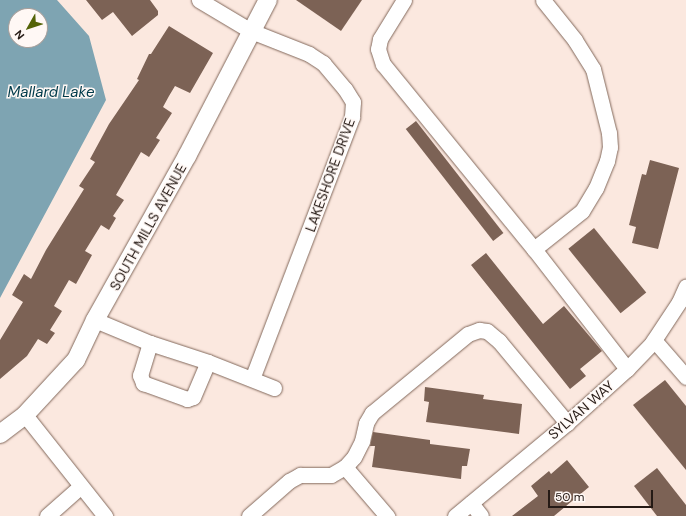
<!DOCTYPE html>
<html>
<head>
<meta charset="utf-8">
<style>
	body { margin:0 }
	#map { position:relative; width:686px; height:516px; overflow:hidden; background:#fbe8df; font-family:"DM Sans",sans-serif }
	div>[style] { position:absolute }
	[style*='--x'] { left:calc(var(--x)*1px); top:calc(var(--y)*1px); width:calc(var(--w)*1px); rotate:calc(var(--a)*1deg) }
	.water>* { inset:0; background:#7ea4b2 }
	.building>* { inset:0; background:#7c6255; transform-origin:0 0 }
	.roads { filter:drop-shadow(0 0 1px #82685b) drop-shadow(0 0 1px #82685b) }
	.minor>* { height:15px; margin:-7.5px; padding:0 7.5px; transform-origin:7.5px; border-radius:7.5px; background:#fff }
	.tertiary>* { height:18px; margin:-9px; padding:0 9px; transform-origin:9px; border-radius:9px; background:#fff }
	span { translate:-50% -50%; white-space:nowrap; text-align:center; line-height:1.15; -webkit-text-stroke:3px #fff8f5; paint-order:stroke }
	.street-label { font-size:14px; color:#251a15 }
	.water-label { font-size:15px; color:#003a4a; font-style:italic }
	.north { position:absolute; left:8px; top:8px; width:40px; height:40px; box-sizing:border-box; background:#fff8f5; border:1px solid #a89f9b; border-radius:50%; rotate:231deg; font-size:11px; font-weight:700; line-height:16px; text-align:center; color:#251a15 }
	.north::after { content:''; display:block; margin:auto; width:14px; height:18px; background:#546307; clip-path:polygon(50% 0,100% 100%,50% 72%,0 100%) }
	.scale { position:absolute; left:548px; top:490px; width:105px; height:18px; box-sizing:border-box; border:2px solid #251a15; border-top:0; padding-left:5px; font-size:12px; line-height:14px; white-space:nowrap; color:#251a15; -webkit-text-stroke:3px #fff8f5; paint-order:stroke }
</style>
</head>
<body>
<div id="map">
	<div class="water">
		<div style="clip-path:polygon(evenodd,0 0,57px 0,89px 36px,106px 100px,0 298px,0 0,16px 16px,40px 16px,40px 40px,16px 40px,16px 16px)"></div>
	</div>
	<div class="building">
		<div style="clip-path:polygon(86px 0,150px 0,158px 11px,158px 15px,132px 36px,113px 12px,102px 20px)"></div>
		<div style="clip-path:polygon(296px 0,362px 0,341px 31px)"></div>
		<div style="clip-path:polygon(169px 26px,213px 53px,190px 93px,175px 86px,169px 96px,163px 107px,172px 113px,156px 138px,160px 140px,149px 157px,141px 152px,116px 195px,124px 200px,113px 216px,116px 218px,109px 230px,101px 225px,85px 251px,92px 255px,76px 284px,69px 280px,54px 306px,62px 311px,50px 330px,55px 333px,47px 344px,38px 339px,27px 356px,0 379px,0 340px,23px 302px,12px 295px,24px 274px,31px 279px,46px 250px,84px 189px,79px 186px,95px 162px,90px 159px,109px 124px,139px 80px,137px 79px,149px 54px,151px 54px)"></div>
		<div style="left:416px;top:121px;width:142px;height:13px;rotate:52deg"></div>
		<div style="clip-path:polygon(650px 160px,679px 168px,658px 249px,632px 243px,636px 227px,629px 225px,642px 174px,646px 175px)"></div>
		<div style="left:594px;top:228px;width:83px;height:33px;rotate:51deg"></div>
		<div style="clip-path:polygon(486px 253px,543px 324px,564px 306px,602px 351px,580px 369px,586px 376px,570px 389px,471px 265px)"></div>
		<div style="clip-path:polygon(665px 380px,686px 406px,686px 470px,633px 405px)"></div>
		<div style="clip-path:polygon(425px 387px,484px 395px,483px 399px,522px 404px,519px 434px,426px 422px,429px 402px,424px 401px)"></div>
		<div style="clip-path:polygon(373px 432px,430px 440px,430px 444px,470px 449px,467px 466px,462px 466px,461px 479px,372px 467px,375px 446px,370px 446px)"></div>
		<div style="clip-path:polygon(567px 460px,589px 487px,554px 516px,512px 516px,538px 496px,531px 486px,549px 471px,551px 474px)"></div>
		<div style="clip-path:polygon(657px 468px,686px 505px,686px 516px,657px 516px,634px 486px)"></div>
	</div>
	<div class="roads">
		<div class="minor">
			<div style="--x:199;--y:0;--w:61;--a:30.8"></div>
			<div style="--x:251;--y:31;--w:62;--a:21.6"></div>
			<div style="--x:309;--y:54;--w:17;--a:33"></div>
			<div style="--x:323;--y:63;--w:34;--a:50"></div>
			<div style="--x:345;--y:89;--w:15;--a:58"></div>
			<div style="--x:353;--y:102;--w:15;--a:94"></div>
			<div style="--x:352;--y:117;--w:280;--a:110.9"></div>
			<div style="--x:404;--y:0;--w:46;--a:121.6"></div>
			<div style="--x:380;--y:39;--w:10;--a:101"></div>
			<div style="--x:378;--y:49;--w:16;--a:72"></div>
			<div style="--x:383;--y:64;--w:239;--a:50.8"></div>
			<div style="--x:534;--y:249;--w:152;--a:52.2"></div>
			<div style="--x:534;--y:249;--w:61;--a:-38.4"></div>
			<div style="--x:582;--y:211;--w:27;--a:-59"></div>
			<div style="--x:596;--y:188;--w:29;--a:-68"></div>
			<div style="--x:607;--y:161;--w:14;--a:-78"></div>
			<div style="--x:610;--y:147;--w:14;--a:-94"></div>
			<div style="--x:609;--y:133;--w:66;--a:-104"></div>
			<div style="--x:593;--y:69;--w:34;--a:-122"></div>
			<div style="--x:575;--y:40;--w:51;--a:-128.7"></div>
			<div style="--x:95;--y:320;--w:60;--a:22.7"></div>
			<div style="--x:150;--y:343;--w:61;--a:18.1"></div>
			<div style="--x:208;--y:362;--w:71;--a:21.5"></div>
			<div style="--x:654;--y:340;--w:49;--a:49.1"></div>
			<div style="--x:150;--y:343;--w:34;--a:107"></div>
			<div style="--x:140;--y:375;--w:9;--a:69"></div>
			<div style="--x:143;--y:383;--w:47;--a:20"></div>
			<div style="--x:187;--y:399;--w:6;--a:-18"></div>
			<div style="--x:193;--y:397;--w:38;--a:-67"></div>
			<div style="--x:25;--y:415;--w:129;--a:51.6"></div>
			<div style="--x:345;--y:467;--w:65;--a:49.4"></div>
			<div style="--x:471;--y:503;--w:16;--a:52"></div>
			<div style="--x:47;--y:516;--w:45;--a:-41.4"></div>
			<div style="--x:249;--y:516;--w:53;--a:-41.2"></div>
			<div style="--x:289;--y:481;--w:13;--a:-29"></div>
			<div style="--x:300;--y:475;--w:31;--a:0"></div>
			<div style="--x:331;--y:475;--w:16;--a:-30"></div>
			<div style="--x:345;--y:467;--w:13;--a:-48"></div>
			<div style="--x:354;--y:457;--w:18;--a:-63"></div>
			<div style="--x:362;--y:441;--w:18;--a:-77"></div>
			<div style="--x:366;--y:423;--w:12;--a:-59"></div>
			<div style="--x:372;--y:413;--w:124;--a:-39.5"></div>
			<div style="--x:468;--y:334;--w:12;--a:-20"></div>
			<div style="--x:479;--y:330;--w:8;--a:7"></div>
			<div style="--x:487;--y:331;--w:16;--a:40"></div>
			<div style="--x:499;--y:341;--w:107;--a:50.3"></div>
			<div style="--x:455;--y:516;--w:146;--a:-39.7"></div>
			<div style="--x:567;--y:423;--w:81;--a:-42"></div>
			<div style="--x:627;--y:369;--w:36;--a:-46"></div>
			<div style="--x:652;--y:343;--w:49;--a:-56.6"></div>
			<div style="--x:679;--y:302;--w:17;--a:-66"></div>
		</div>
		<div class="tertiary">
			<div style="--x:0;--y:434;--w:31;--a:-37"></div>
			<div style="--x:25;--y:415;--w:75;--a:-47.2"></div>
			<div style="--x:76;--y:360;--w:44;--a:-64.6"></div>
			<div style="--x:95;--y:320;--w:188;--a:-60.7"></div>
			<div style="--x:187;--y:156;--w:176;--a:-62.6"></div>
		</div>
	</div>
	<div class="street-label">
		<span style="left:330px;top:175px;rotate:-70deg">LAKESHORE DRIVE</span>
		<span style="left:148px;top:227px;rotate:-61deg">SOUTH MILLS AVENUE</span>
		<span style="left:581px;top:410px;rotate:-41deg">SYLVAN WAY</span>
	</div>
	<div class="water-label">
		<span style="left:51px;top:93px">Mallard Lake</span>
	</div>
	<div class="north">N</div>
	<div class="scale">50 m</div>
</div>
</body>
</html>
